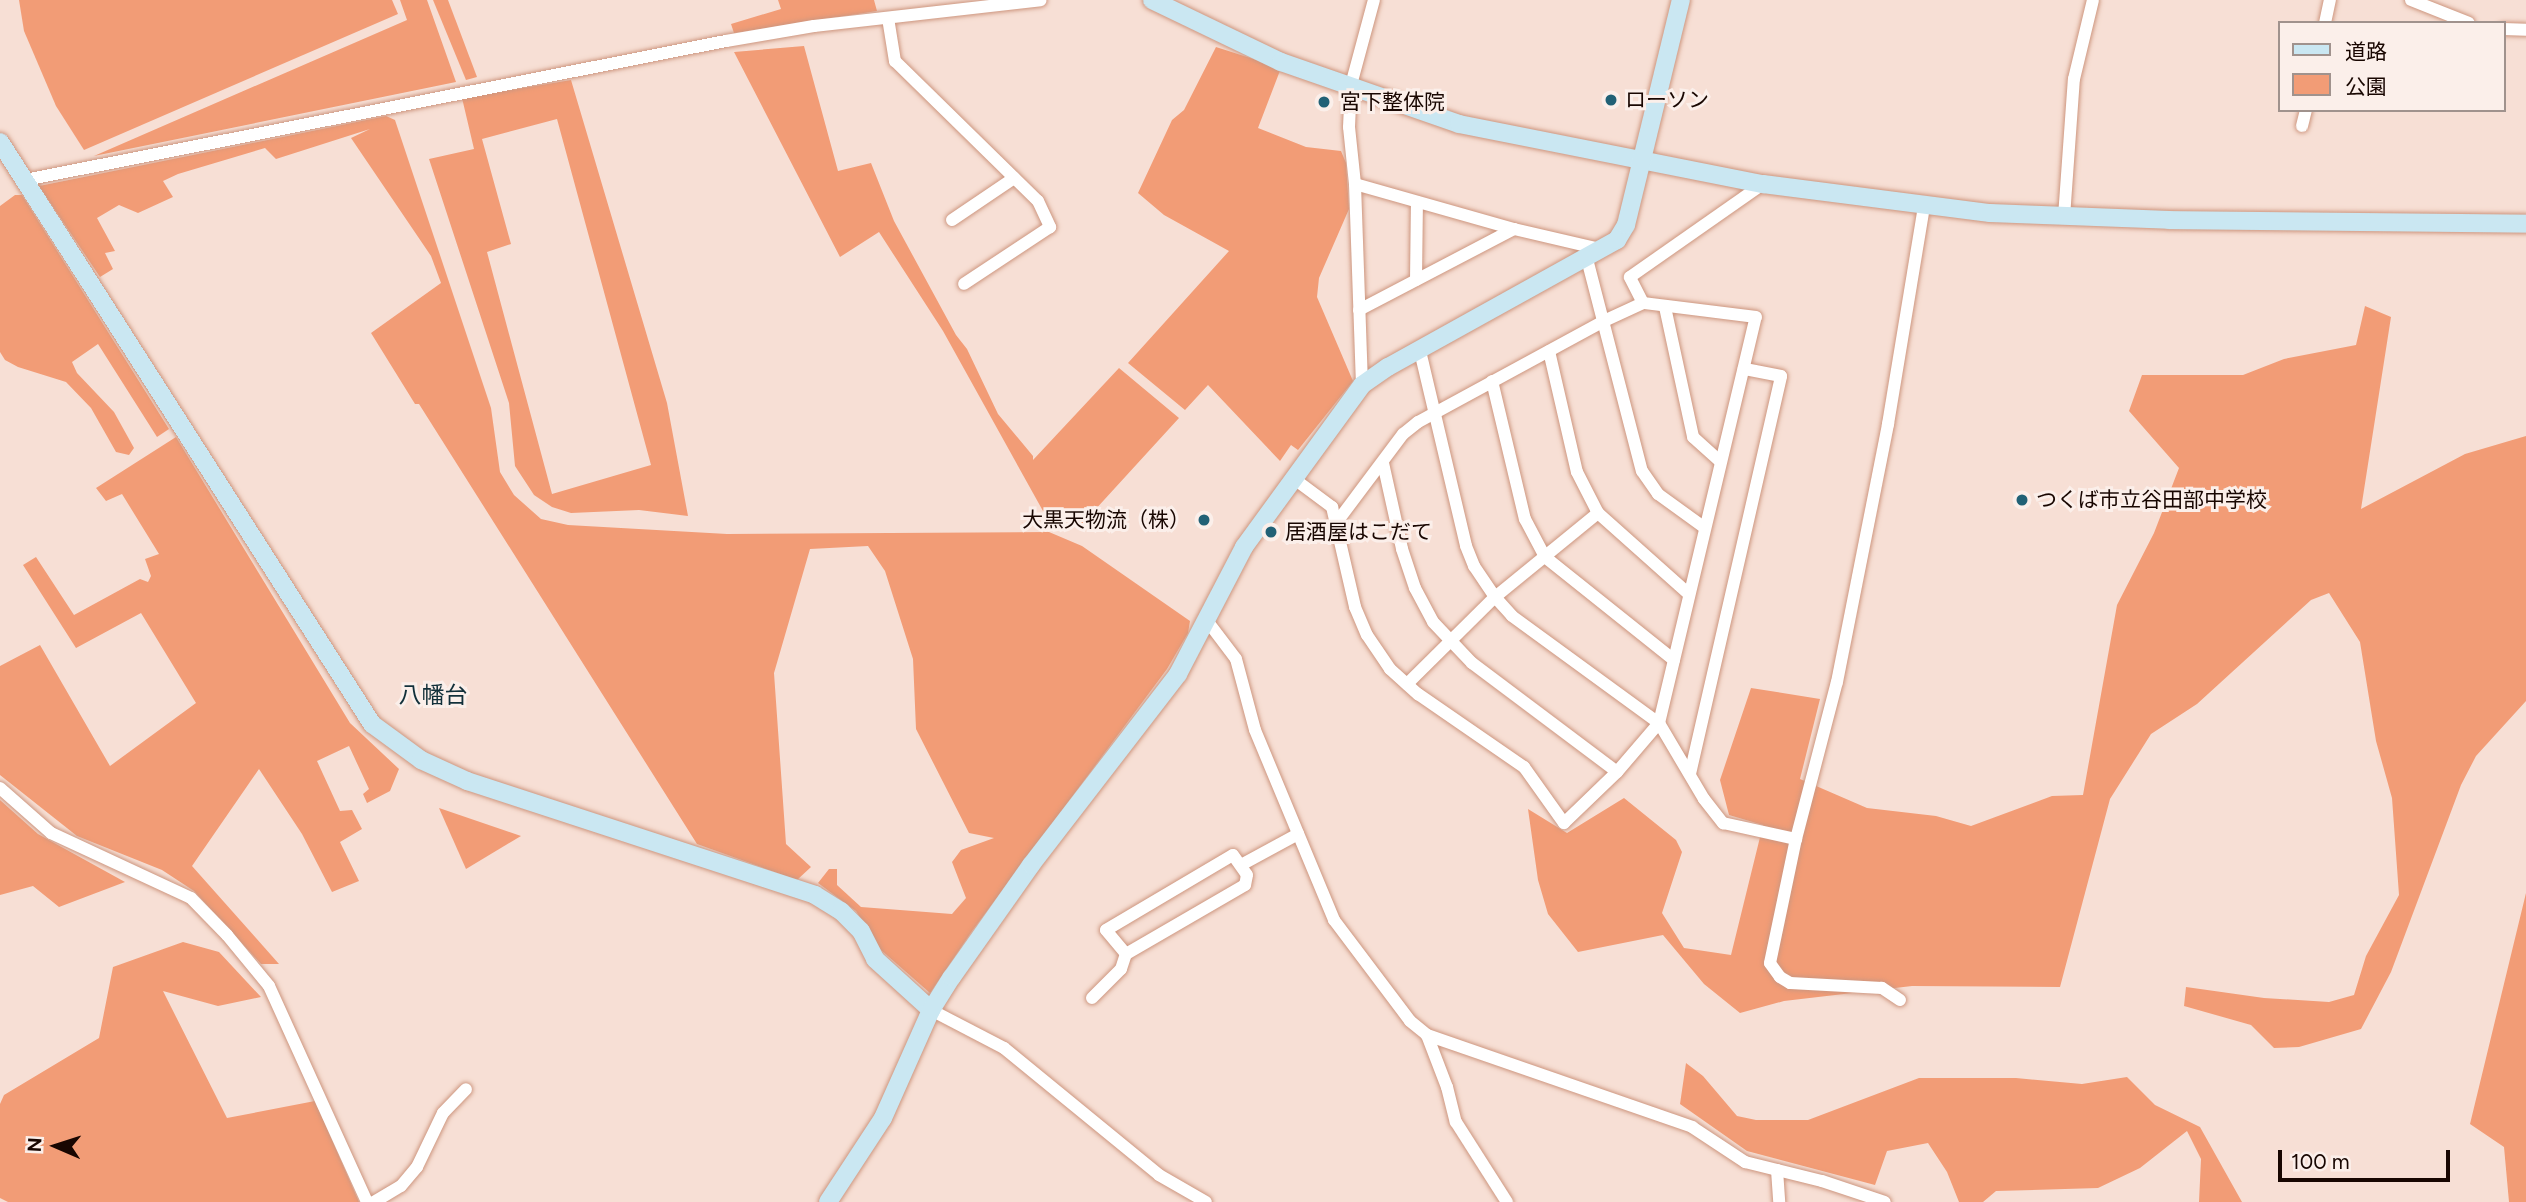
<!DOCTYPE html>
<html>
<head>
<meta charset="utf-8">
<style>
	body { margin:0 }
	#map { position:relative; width:2526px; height:1202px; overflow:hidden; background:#f7dfd5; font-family:Figtree,"Noto Sans JP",sans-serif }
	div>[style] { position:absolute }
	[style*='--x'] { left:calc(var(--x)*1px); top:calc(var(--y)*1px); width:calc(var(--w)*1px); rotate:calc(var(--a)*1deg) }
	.green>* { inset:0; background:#f29c76 }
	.roads { filter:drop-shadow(0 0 2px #cd967f) drop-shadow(0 0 2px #cd967f) }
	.street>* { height:12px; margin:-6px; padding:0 6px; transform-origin:6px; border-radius:6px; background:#fff }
	.secondary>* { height:18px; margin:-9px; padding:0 9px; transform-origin:9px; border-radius:9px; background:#cae7f2 }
	.dots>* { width:19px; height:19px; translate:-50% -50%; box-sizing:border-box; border:4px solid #fbefea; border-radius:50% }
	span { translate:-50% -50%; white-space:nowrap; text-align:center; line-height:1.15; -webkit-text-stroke:6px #fbefea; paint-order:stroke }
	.poi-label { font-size:21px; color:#180601 }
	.left { translate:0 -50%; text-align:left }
	.right { translate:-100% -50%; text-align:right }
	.neighbourhood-label { font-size:23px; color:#12303a }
	.legend { position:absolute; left:2278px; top:21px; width:228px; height:91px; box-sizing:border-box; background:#fbefea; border:2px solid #a0928d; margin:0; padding:9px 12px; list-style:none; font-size:21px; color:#180601 }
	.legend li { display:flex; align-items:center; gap:14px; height:35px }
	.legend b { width:35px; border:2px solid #a0928d }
	.north { position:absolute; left:21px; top:1111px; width:70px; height:70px; -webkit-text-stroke:5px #fbefea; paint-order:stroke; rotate:273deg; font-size:19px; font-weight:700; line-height:28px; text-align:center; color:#180601 }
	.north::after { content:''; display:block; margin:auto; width:24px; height:32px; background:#180601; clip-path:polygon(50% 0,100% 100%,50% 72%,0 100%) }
	.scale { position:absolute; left:2278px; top:1150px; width:172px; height:32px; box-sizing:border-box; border:4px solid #180601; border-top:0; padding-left:9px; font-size:21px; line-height:24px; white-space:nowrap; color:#180601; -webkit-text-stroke:5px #fbefea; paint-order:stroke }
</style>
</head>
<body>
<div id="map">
	<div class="green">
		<div style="clip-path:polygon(19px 0,392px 0,398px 14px,84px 150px,56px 106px,24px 31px)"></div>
		<div style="clip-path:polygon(400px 0,427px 0,456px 82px,94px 156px,407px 20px)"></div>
		<div style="clip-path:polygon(433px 0,448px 0,477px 77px,466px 80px)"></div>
		<div style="clip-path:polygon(778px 0,874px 0,877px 11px,734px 33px,731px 24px,781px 9px)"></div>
		<div style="clip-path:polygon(804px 46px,838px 171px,871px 163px,894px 221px,956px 335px,967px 349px,998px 414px,1033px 456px,1033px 460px,1119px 368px,1179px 418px,1083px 523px,1043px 511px,943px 331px,879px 232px,840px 257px,734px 52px)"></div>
		<div style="clip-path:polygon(1216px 47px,1281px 68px,1258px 128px,1306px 147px,1341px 151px,1346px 163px,1349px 209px,1319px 278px,1317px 297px,1353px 381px,1298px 450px,1291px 445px,1280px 461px,1208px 385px,1185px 410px,1128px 363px,1229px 251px,1164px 215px,1138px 193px,1172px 120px,1184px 110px)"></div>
		<div style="clip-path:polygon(evenodd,571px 80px,667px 403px,688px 516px,639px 510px,571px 513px,552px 507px,534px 495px,515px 466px,509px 403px,429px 159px,474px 149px,462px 98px,571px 80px,557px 119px,651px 465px,552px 494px,487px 252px,511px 244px,482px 139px,557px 119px)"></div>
		<div style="clip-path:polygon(386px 116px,395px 120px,491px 408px,500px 472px,514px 495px,541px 519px,568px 525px,727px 534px,1049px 532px,1082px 546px,1190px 621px,1188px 633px,1167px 669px,972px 931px,930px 993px,881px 950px,856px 911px,818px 883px,829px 869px,837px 869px,837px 885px,861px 907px,952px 914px,966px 898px,952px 862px,961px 850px,994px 838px,969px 833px,916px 729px,913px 659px,885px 571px,868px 546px,810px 549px,774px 673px,786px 844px,811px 867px,797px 880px,697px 844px,419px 404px,415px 404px,371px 333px,441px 283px,431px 256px,351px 138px,370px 129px,276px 159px,265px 148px,178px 174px,163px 181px,173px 197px,138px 213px,119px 205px,97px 218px,115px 251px,105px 253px,113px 269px,100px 277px,39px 186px)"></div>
		<div style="clip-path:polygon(15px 195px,22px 195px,169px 429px,157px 437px,98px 344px,72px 362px,77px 373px,114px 412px,134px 448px,129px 455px,116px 452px,91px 408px,66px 382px,18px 367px,5px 360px,0 352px,0 206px)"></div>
		<div style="clip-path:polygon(2365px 306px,2391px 317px,2361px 509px,2465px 454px,2526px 436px,2526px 701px,2476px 756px,2461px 785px,2391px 972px,2361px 1029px,2299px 1047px,2274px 1048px,2251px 1025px,2184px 1006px,2186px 987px,2264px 998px,2329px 1002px,2354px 995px,2366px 956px,2399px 895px,2392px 798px,2376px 741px,2360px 642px,2329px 593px,2311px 600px,2197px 704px,2151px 734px,2110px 799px,2060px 987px,1912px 986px,1784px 1001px,1740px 1013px,1704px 984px,1663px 935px,1578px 952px,1548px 914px,1538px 880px,1528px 809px,1567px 833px,1624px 798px,1676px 840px,1682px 852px,1662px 913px,1684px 948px,1731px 955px,1763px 825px,1729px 815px,1720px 780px,1751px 688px,1820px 699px,1800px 779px,1867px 808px,1936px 816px,1971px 826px,2052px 796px,2083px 795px,2117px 605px,2154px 533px,2179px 468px,2129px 411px,2142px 375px,2243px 375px,2284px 359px,2356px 345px)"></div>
		<div style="clip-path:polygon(176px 437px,350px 723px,399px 769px,390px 791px,367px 803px,363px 794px,369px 789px,349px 746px,317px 761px,340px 811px,352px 810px,362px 829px,340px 842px,359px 881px,332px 892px,302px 834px,259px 769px,192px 866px,279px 964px,261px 964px,194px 891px,162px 870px,77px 836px,0 775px,0 666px,40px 645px,110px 766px,196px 703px,141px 613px,76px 648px,23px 565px,36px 557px,74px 615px,140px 579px,148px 582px,151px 576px,145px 559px,159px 554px,122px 494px,106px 501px,96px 488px)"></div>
		<div style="clip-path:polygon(0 800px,38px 834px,125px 882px,59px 907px,33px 886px,0 895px)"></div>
		<div style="clip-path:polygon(439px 808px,521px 836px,466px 869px)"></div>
		<div style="clip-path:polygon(2526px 893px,2526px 1202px,2509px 1202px,2504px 1147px,2470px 1124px)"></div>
		<div style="clip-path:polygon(183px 942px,219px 952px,261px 997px,218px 1006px,163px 991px,227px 1118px,315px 1101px,359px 1202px,8px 1202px,0 1198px,0 1104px,4px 1095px,99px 1038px,113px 967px)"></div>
		<div style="clip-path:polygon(1686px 1063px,1703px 1076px,1737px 1116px,1756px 1120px,1808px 1120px,1919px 1078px,2016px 1078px,2082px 1084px,2127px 1077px,2155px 1105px,2200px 1127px,2242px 1202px,2199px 1202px,2201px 1159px,2187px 1131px,2140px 1168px,2098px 1188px,1996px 1191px,1983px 1202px,1959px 1202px,1947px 1172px,1928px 1143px,1887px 1151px,1875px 1185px,1747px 1151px,1680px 1104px)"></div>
	</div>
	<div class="roads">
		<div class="street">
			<div style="--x:2411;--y:0;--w:62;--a:21.6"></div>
			<div style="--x:888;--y:18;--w:44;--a:80.8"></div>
			<div style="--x:895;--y:61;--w:200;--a:44.4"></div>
			<div style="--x:1038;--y:201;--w:29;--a:65"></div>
			<div style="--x:1050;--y:227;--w:103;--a:146.5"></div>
			<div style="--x:2325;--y:23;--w:24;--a:-78"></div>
			<div style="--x:2503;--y:29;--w:23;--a:2"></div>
			<div style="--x:2302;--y:126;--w:16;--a:-76"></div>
			<div style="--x:25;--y:180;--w:715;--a:-11.22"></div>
			<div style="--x:726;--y:41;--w:89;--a:-9.7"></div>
			<div style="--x:814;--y:26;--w:228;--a:-6.5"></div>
			<div style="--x:1355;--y:184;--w:165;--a:15.8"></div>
			<div style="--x:1514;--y:229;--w:92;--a:13.1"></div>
			<div style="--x:2064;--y:217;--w:138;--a:-85.9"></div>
			<div style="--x:2074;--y:79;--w:81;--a:-76.5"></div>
			<div style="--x:952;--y:220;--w:75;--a:-34.1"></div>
			<div style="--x:1587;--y:259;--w:219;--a:75.5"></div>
			<div style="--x:1642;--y:471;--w:28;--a:55"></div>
			<div style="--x:1658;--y:494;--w:58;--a:35.9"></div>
			<div style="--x:1416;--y:280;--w:78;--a:-89.3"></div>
			<div style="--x:1643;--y:303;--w:29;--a:-117"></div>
			<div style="--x:1630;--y:277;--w:162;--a:-35"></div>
			<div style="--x:1665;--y:307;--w:133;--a:77.8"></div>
			<div style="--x:1693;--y:437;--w:36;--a:42"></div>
			<div style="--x:1359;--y:310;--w:175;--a:-27.6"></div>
			<div style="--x:1420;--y:351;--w:200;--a:76.7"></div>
			<div style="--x:1466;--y:546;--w:22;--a:68"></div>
			<div style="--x:1474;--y:566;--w:37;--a:56"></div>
			<div style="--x:1495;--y:597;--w:25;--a:48"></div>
			<div style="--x:1512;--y:616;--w:182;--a:36.1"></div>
			<div style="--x:1659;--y:723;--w:88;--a:59.4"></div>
			<div style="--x:1704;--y:799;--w:31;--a:52"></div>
			<div style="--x:1723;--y:823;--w:75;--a:12.4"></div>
			<div style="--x:1549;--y:351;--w:124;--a:77"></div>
			<div style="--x:1577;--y:472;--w:46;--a:62.9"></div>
			<div style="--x:1598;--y:513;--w:122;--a:41.7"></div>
			<div style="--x:1492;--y:381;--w:142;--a:76.6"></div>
			<div style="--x:1525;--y:519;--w:43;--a:62.2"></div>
			<div style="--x:1545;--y:557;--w:165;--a:38.6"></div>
			<div style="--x:1362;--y:385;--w:201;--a:-92"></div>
			<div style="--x:1355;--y:184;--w:57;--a:-96"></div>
			<div style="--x:1349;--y:127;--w:42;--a:-87.3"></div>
			<div style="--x:1351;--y:85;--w:88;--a:-74.9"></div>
			<div style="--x:1383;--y:463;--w:88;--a:77.5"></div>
			<div style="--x:1402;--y:549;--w:41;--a:71.6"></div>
			<div style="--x:1415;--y:588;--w:38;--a:62"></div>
			<div style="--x:1433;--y:622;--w:57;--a:46.4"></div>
			<div style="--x:1472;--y:663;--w:181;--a:36.9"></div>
			<div style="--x:1293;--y:478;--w:49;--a:36.6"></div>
			<div style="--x:1332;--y:507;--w:103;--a:77"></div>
			<div style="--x:1355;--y:607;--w:30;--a:67"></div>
			<div style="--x:1367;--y:635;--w:41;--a:55.9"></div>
			<div style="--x:1390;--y:669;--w:38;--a:42"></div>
			<div style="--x:1418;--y:694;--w:129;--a:34.6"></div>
			<div style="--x:1524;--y:767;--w:69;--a:54.5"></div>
			<div style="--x:1564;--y:823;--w:74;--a:-43.9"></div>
			<div style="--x:1617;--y:772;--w:65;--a:-49.4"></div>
			<div style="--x:1659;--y:723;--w:417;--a:-76.6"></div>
			<div style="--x:1756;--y:317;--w:114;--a:-172.9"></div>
			<div style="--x:1643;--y:303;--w:43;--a:155.2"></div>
			<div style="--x:1604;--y:321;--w:212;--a:151.5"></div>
			<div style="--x:1418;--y:422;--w:19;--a:141"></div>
			<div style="--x:1403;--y:434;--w:110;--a:126.9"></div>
			<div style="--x:1205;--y:618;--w:51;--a:52.9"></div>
			<div style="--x:1236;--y:659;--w:73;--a:75"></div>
			<div style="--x:1255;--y:730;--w:206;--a:67.4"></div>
			<div style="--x:1334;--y:920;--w:126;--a:53"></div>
			<div style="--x:1410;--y:1021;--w:22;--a:39"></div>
			<div style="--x:1427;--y:1035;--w:56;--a:69"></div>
			<div style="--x:1447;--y:1087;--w:36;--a:76"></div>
			<div style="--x:1456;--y:1122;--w:95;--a:57.5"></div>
			<div style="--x:1407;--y:684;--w:124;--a:-44.7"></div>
			<div style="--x:1495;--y:597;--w:133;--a:-39.2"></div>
			<div style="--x:1690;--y:774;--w:408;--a:-77.1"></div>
			<div style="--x:1781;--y:376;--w:38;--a:-169"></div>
			<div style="--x:0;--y:788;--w:68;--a:41.4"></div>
			<div style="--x:51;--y:833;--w:154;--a:24.9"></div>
			<div style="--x:191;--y:898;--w:52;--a:45.8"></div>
			<div style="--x:227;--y:935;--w:66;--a:50.5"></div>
			<div style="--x:269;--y:986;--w:237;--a:65.6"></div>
			<div style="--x:1233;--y:855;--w:24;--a:55"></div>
			<div style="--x:1247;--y:875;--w:10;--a:101"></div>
			<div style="--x:1245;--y:885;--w:138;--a:149.9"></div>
			<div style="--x:1126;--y:954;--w:31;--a:-130"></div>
			<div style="--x:1106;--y:930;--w:147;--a:-30.6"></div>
			<div style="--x:1241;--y:865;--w:65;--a:-28.5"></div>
			<div style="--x:1092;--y:998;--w:41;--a:-45"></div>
			<div style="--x:1121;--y:969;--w:16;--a:-72"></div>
			<div style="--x:1900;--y:1000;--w:22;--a:-146"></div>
			<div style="--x:1882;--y:988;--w:92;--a:-176.9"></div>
			<div style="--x:1790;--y:983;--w:12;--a:-149"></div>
			<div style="--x:1780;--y:977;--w:17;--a:-126"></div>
			<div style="--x:1770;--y:963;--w:127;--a:-78.2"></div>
			<div style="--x:1796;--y:839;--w:162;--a:-75.4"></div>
			<div style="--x:1837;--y:682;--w:263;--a:-78.8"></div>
			<div style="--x:1888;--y:424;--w:221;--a:-80.6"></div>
			<div style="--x:931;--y:1010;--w:82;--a:27.5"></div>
			<div style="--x:1004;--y:1048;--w:200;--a:39.3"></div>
			<div style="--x:1159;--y:1175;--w:54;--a:29.9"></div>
			<div style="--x:1427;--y:1035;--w:281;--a:19.1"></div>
			<div style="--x:1692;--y:1127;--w:64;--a:33.4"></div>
			<div style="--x:1745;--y:1162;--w:79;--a:13.9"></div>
			<div style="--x:1822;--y:1181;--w:66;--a:18.4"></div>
			<div style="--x:1777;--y:1170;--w:32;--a:86"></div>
			<div style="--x:374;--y:1202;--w:31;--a:-31"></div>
			<div style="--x:401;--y:1186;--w:25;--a:-50"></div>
			<div style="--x:417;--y:1167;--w:60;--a:-64.3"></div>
			<div style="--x:443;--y:1113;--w:33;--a:-46"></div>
		</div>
		<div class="secondary">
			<div style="--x:1152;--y:0;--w:143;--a:25.7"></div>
			<div style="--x:1281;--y:62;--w:188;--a:19.2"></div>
			<div style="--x:1459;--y:124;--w:310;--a:11.2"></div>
			<div style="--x:1763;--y:184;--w:229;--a:7.3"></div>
			<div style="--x:1990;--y:213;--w:179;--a:2.2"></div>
			<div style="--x:2169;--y:220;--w:357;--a:0.6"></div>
			<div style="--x:0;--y:142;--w:691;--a:57.41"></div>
			<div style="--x:372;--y:724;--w:61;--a:36.3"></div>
			<div style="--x:421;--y:760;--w:51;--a:24.5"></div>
			<div style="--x:467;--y:781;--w:366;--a:18.1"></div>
			<div style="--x:815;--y:895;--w:31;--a:32"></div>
			<div style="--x:841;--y:911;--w:28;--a:45"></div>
			<div style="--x:861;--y:931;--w:31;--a:63"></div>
			<div style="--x:875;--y:959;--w:76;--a:42.3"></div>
			<div style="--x:828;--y:1202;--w:100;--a:-56.8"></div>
			<div style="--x:883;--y:1118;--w:118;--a:-66"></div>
			<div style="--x:931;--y:1010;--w:39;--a:-58"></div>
			<div style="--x:952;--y:977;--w:137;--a:-54.8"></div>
			<div style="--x:1031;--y:865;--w:241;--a:-52.4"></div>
			<div style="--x:1178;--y:674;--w:143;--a:-62.5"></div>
			<div style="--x:1244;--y:547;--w:200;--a:-53.9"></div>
			<div style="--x:1362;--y:385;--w:32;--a:-35"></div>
			<div style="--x:1388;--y:367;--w:262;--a:-29"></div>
			<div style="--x:1617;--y:240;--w:17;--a:-59"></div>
			<div style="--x:1626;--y:225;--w:232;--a:-76.3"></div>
		</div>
	</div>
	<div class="dots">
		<div style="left:1611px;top:100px;background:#216176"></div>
		<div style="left:1324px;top:102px;background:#216176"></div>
		<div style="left:2022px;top:500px;background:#216176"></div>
		<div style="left:1204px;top:520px;background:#216176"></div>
		<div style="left:1271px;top:532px;background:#216176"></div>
	</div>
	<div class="poi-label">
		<span class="left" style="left:1625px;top:100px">ローソン</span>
		<span class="left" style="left:1340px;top:102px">宮下整体院</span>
		<span class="left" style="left:2036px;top:500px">つくば市立谷田部中学校</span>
		<span class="right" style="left:1190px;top:520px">大黒天物流（株）</span>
		<span class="left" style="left:1285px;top:532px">居酒屋はこだて</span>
	</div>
	<div class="neighbourhood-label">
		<span style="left:433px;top:695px">八幡台</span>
	</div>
	<ul class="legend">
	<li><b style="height:9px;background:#cae7f2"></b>道路</li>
	<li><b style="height:19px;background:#f29c76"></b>公園</li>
	</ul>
	<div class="north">N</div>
	<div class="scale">100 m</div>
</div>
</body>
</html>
